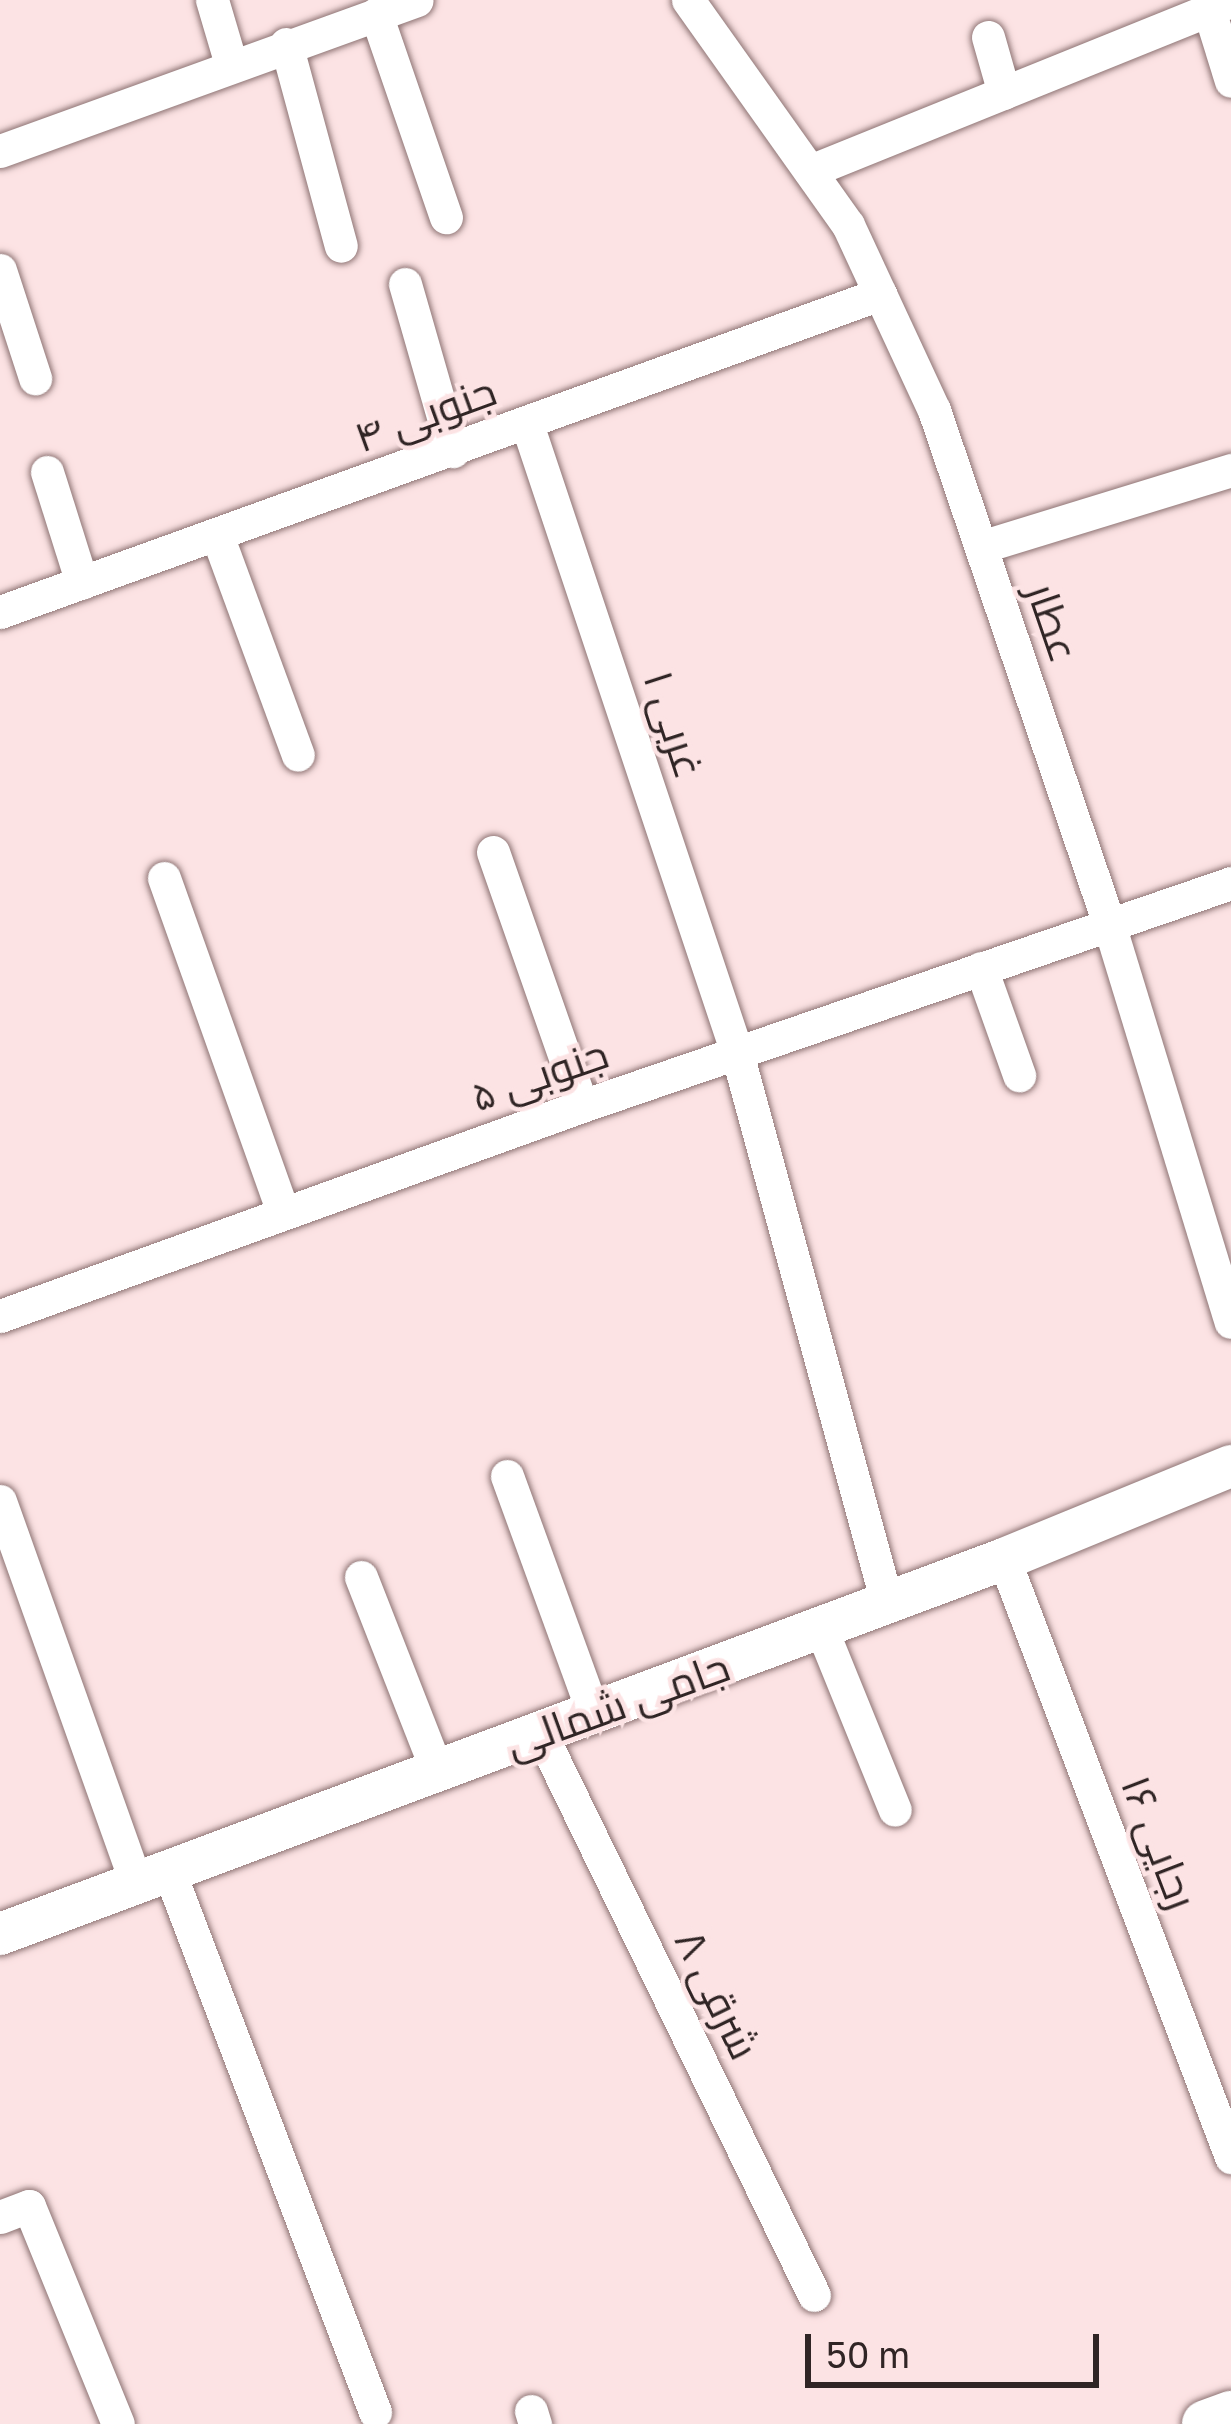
<!DOCTYPE html>
<html>
<head>
<meta charset="utf-8">
<style>
	body { margin:0 }
	#map { position:relative; width:1231px; height:2424px; overflow:hidden; background:#fce3e4; font-family:"Golos Text",Cairo,sans-serif }
	div>[style] { position:absolute }
	[style*='--x'] { left:calc(var(--x)*1px); top:calc(var(--y)*1px); width:calc(var(--w)*1px); rotate:calc(var(--a)*1deg) }
	.roads { filter:drop-shadow(0 0 3px #8e7474) drop-shadow(0 0 3px #8e7474) }
	.minor>* { height:33px; margin:-16.5px; padding:0 16.5px; transform-origin:16.5px; border-radius:16.5px; background:#fff }
	.tertiary>* { height:42px; margin:-21px; padding:0 21px; transform-origin:21px; border-radius:21px; background:#fff }
	.secondary>* { height:48px; margin:-24px; padding:0 24px; transform-origin:24px; border-radius:24px; background:#fff }
	span { translate:-50% -50%; white-space:nowrap; text-align:center; line-height:1.15; -webkit-text-stroke:9px #fce3e4; paint-order:stroke }
	.street-label { font-size:42px; color:#302525 }
	.scale { position:absolute; left:805px; top:2334px; width:294px; height:54px; box-sizing:border-box; border:6px solid #302525; border-top:0; padding-left:15px; font-size:36px; line-height:42px; white-space:nowrap; color:#302525; -webkit-text-stroke:9px #fce3e4; paint-order:stroke }
</style>
</head>
<body>
<div id="map">
	<div class="roads">
		<div class="minor">
			<div style="--x:212;--y:0;--w:67;--a:73.5"></div>
			<div style="--x:688;--y:0;--w:276;--a:54.6"></div>
			<div style="--x:848;--y:225;--w:204;--a:65.1"></div>
			<div style="--x:934;--y:410;--w:543;--a:71.2"></div>
			<div style="--x:1109;--y:924;--w:416;--a:73"></div>
			<div style="--x:1209;--y:10;--w:74;--a:72.8"></div>
			<div style="--x:376;--y:14;--w:215;--a:71"></div>
			<div style="--x:988;--y:37;--w:58;--a:74.1"></div>
			<div style="--x:286;--y:44;--w:209;--a:74.8"></div>
			<div style="--x:0;--y:151;--w:443;--a:-19.9"></div>
			<div style="--x:810;--y:171;--w:454;--a:-22"></div>
			<div style="--x:0;--y:270;--w:114;--a:72"></div>
			<div style="--x:405;--y:284;--w:174;--a:74"></div>
			<div style="--x:527;--y:424;--w:663;--a:71.54"></div>
			<div style="--x:737;--y:1053;--w:570;--a:74.74"></div>
			<div style="--x:47;--y:472;--w:116;--a:72.5"></div>
			<div style="--x:217;--y:535;--w:234;--a:69.8"></div>
			<div style="--x:981;--y:547;--w:262;--a:-17.1"></div>
			<div style="--x:0;--y:612;--w:936;--a:-19.87"></div>
			<div style="--x:493;--y:852;--w:269;--a:70.7"></div>
			<div style="--x:164;--y:878;--w:355;--a:70.4"></div>
			<div style="--x:981;--y:968;--w:114;--a:70.4"></div>
			<div style="--x:0;--y:1316;--w:619;--a:-19.84"></div>
			<div style="--x:582;--y:1106;--w:686;--a:-18.96"></div>
			<div style="--x:507;--y:1476;--w:251;--a:70"></div>
			<div style="--x:0;--y:1501;--w:405;--a:70.4"></div>
			<div style="--x:1004;--y:1559;--w:640;--a:69.21"></div>
			<div style="--x:361;--y:1577;--w:208;--a:68.6"></div>
			<div style="--x:821;--y:1628;--w:196;--a:67.9"></div>
			<div style="--x:540;--y:1732;--w:626;--a:64.05"></div>
			<div style="--x:169;--y:1871;--w:579;--a:69.15"></div>
			<div style="--x:0;--y:2217;--w:31;--a:-21"></div>
			<div style="--x:29;--y:2206;--w:235;--a:67.8"></div>
			<div style="--x:531;--y:2411;--w:14;--a:73"></div>
		</div>
		<div class="tertiary">
			<div style="--x:0;--y:1934;--w:1072;--a:-20.48"></div>
			<div style="--x:1004;--y:1559;--w:245;--a:-22.3"></div>
		</div>
		<div class="secondary">
			<div style="--x:1206;--y:2424;--w:27;--a:-20"></div>
		</div>
	</div>
	<div class="street-label">
		<span style="left:425px;top:413px;rotate:-20deg">جنوبی ۴</span>
		<span style="left:1054px;top:622px;rotate:71deg">عطار</span>
		<span style="left:675px;top:724px;rotate:72deg">غربی ۱</span>
		<span style="left:539px;top:1074px;rotate:-19deg">جنوبی ۵</span>
		<span style="left:617px;top:1704px;rotate:-20deg">جامی شمالی</span>
		<span style="left:1160px;top:1842px;rotate:69deg">رجایی ۱۶</span>
		<span style="left:718px;top:1994px;rotate:64deg">شرقی ۸</span>
	</div>
	<div class="scale">50 m</div>
</div>
</body>
</html>
